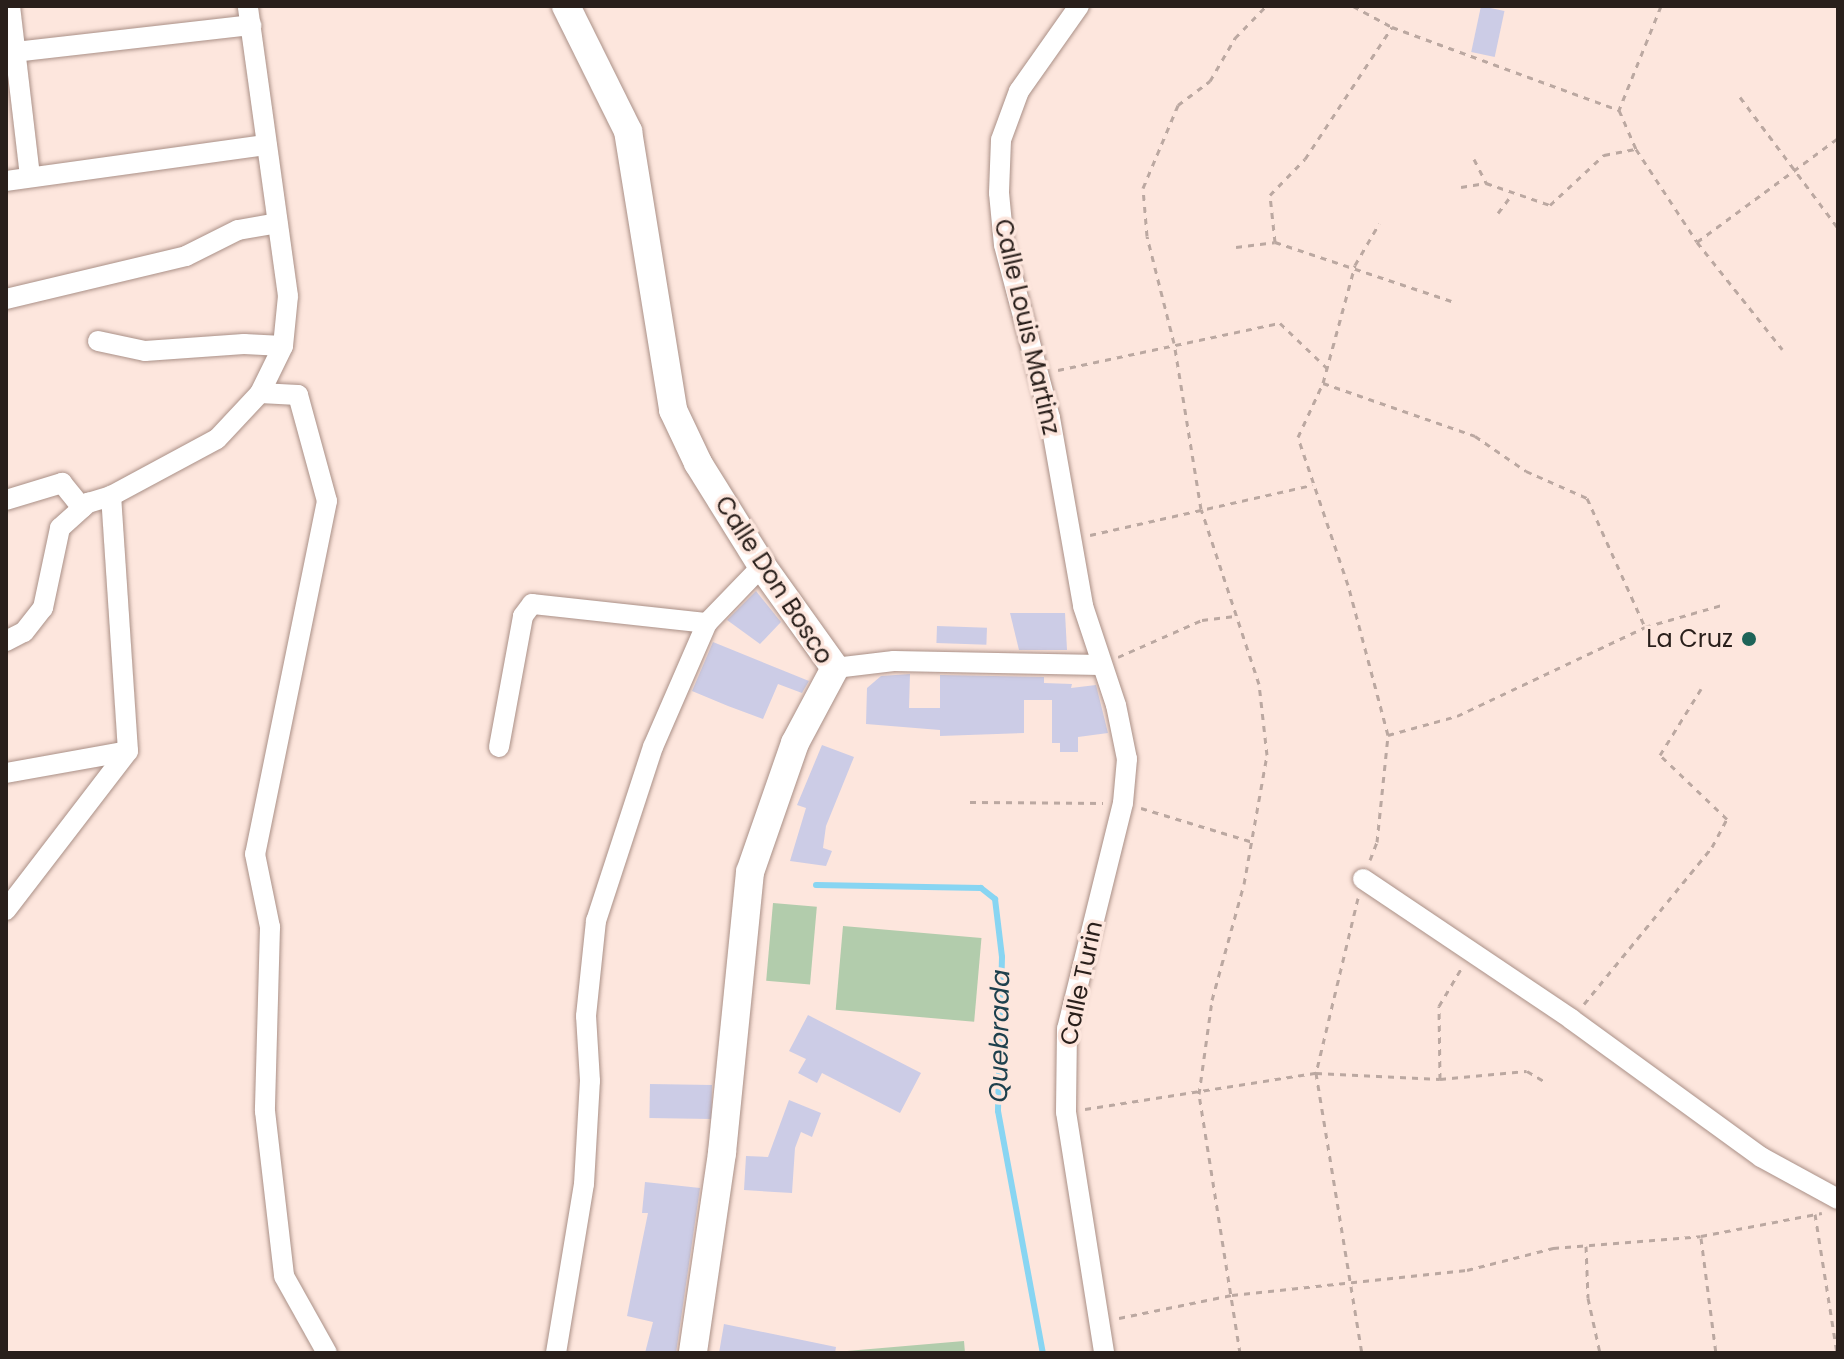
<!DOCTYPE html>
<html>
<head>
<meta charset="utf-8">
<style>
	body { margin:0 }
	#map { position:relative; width:1844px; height:1359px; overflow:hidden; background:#fde6dd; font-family:Poppins,sans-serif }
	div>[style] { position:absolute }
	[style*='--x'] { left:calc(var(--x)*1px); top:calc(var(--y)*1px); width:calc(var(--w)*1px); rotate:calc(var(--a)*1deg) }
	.green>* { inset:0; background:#b2ccac; transform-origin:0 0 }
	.stream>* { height:6px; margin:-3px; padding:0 3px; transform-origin:3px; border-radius:3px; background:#88d5f2 }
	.building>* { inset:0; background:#cccce6; transform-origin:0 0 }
	.path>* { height:3px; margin-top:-1.5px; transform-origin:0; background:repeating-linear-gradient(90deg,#bba8a1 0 6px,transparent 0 12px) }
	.roads { filter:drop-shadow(0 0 2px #aa9087) drop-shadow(0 0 2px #aa9087) }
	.street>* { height:20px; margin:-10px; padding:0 10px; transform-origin:10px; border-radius:10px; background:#fff }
	.secondary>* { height:28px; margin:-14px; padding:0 14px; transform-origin:14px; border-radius:14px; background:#fff }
	.dots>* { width:22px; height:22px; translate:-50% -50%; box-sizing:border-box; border:4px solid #fde6dd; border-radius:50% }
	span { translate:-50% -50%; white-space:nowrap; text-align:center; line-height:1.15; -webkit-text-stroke:7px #fde6dd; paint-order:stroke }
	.street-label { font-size:24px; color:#291f1b }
	.poi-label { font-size:24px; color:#291f1b }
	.right { translate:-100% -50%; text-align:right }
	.water-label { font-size:26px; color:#1d404d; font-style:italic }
	.frame { position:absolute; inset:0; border:8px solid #291f1b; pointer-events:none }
</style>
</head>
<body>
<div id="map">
	<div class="green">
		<div style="left:773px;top:903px;width:44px;height:78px;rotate:5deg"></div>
		<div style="left:843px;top:926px;width:139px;height:84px;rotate:5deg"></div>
		<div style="clip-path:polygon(964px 1341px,965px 1353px,846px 1353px,847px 1351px)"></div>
	</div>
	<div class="stream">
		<div style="--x:816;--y:885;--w:165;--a:1"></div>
		<div style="--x:981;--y:888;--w:18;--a:38"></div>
		<div style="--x:995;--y:899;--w:58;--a:83.1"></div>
		<div style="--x:1002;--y:957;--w:154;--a:91.5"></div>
		<div style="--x:998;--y:1111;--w:246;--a:79.5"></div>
	</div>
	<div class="building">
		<div style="left:1481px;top:6px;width:24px;height:47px;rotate:12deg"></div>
		<div style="clip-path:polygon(756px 591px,781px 622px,760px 644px,727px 620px)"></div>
		<div style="clip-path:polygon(1010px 613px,1065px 613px,1067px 650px,1019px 650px)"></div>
		<div style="left:937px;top:626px;width:50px;height:17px;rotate:2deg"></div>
		<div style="clip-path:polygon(713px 642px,809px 681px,802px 693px,778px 684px,763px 719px,728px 706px,692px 691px)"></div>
		<div style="clip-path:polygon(910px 674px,909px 708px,940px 708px,940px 675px,1044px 677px,1044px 683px,1072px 684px,1071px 688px,1096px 685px,1108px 733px,1078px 737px,1078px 752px,1060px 752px,1060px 743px,1052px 743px,1052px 700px,1024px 700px,1024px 733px,940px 736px,940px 730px,866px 724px,867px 688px,881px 676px)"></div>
		<div style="clip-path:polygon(822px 745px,854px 757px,826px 826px,823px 848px,832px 851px,826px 866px,790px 861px,806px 808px,797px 805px)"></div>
		<div style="clip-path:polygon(808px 1015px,921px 1073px,900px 1113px,822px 1073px,817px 1083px,798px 1073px,806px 1059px,789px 1051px)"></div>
		<div style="left:650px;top:1084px;width:62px;height:34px;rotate:1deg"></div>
		<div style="clip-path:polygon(789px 1100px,821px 1113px,812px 1137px,801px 1132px,795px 1148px,792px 1193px,744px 1190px,746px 1156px,768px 1157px)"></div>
		<div style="clip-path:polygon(645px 1182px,700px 1188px,676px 1353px,645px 1353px,653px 1322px,627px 1316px,648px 1213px,642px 1213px)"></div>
		<div style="clip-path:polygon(724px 1324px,836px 1347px,835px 1353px,719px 1353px)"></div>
	</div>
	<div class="path">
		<div style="--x:1353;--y:6;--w:44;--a:28.3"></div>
		<div style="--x:1392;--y:27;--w:242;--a:20.1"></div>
		<div style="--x:1661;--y:6;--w:112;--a:112"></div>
		<div style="--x:1619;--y:110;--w:43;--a:66.4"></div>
		<div style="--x:1636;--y:149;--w:111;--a:56.7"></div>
		<div style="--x:1697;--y:242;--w:137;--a:51.5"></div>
		<div style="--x:1740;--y:97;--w:164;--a:53.2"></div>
		<div style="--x:1474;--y:159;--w:27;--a:63"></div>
		<div style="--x:1461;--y:187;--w:25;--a:-9"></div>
		<div style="--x:1486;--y:183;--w:68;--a:19"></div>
		<div style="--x:1550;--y:205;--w:74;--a:-42.8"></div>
		<div style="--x:1604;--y:155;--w:33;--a:-11"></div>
		<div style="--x:1498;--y:213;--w:21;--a:-53"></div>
		<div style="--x:1275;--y:242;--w:186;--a:18.5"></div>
		<div style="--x:1697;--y:242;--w:175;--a:-36.4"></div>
		<div style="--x:1236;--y:247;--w:39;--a:-7"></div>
		<div style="--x:1275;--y:242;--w:47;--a:-96.1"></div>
		<div style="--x:1270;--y:195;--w:50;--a:-45.8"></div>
		<div style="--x:1305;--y:159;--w:158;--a:-56.6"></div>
		<div style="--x:1058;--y:370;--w:227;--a:-12"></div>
		<div style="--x:1280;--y:323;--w:65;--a:43.8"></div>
		<div style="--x:1323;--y:383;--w:161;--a:19.2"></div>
		<div style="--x:1475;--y:436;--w:62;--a:34.5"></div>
		<div style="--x:1526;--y:471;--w:67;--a:23.9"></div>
		<div style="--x:1587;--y:498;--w:141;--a:65.8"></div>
		<div style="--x:1090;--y:535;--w:228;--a:-12.7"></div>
		<div style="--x:1118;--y:657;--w:92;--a:-23.8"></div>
		<div style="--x:1202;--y:620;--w:33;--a:-7"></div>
		<div style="--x:1388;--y:735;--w:72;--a:-15.4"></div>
		<div style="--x:1457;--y:716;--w:208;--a:-25.3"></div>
		<div style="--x:1645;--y:627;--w:83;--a:-16"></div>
		<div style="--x:970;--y:802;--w:133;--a:0.4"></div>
		<div style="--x:1141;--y:808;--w:117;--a:16.9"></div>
		<div style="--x:1370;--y:860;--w:19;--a:-69"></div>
		<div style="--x:1377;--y:842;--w:108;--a:-84.1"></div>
		<div style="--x:1388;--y:735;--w:155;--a:-104.9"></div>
		<div style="--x:1348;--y:585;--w:156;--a:-108.7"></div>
		<div style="--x:1298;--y:437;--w:60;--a:-65.2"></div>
		<div style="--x:1323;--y:383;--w:122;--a:-74.8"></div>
		<div style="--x:1355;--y:265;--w:48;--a:-59.7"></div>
		<div style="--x:1358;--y:898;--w:180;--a:103.5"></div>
		<div style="--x:1316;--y:1073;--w:284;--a:80.7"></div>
		<div style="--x:1584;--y:1004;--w:203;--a:-50.8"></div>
		<div style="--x:1712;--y:847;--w:32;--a:-62"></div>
		<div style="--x:1727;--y:819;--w:93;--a:-136.3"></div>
		<div style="--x:1660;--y:755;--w:78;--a:-58.2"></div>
		<div style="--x:1440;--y:1079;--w:73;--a:-90.8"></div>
		<div style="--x:1439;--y:1006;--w:43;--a:-59.3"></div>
		<div style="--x:1085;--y:1109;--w:234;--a:-8.9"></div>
		<div style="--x:1316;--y:1073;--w:124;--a:2.8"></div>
		<div style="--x:1440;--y:1079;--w:87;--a:-5.3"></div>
		<div style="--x:1527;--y:1071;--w:21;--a:31"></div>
		<div style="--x:1815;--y:1214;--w:141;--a:81"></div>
		<div style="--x:1701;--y:1238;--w:116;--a:82.6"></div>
		<div style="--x:1586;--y:1246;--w:52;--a:87.8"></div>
		<div style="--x:1588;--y:1298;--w:56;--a:77.7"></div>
		<div style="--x:1119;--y:1318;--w:115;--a:-11.5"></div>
		<div style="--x:1232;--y:1295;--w:236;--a:-6.1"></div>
		<div style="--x:1467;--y:1270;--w:89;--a:-14.3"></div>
		<div style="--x:1553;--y:1248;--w:148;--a:-4.6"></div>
		<div style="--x:1701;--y:1236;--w:123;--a:-10.8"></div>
		<div style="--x:1240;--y:1353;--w:262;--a:-99"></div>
		<div style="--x:1199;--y:1094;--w:95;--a:-82.1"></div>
		<div style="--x:1212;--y:1000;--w:120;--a:-74.6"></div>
		<div style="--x:1244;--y:884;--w:131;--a:-79.9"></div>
		<div style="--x:1267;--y:755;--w:71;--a:-96.4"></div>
		<div style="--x:1259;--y:684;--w:184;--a:-108.3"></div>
		<div style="--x:1201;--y:509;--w:168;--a:-99.2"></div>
		<div style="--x:1174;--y:343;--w:110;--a:-104.2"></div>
		<div style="--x:1147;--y:236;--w:48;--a:-94.8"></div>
		<div style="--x:1143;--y:188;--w:90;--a:-67.1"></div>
		<div style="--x:1178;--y:105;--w:40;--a:-37"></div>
		<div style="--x:1210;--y:81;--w:50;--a:-59.8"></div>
		<div style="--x:1235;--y:38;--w:45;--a:-45.9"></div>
	</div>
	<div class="roads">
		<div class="street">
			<div style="--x:10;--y:6;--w:172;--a:83.3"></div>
			<div style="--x:1079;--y:6;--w:104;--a:125.2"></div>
			<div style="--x:1019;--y:91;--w:52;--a:110.2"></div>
			<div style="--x:1001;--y:140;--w:53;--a:92.2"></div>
			<div style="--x:999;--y:193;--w:52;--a:84.5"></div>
			<div style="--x:1004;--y:245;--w:179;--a:75.1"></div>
			<div style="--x:1050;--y:418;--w:191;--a:80"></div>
			<div style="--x:1083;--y:606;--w:104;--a:71.6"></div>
			<div style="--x:1116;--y:705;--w:55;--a:78.5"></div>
			<div style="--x:1127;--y:759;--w:44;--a:95.2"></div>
			<div style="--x:1123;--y:803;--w:233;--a:103.9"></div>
			<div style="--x:1067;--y:1029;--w:83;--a:90.7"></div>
			<div style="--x:1066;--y:1112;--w:244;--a:81"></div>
			<div style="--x:6;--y:53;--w:247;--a:-6.5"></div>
			<div style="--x:6;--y:181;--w:261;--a:-7.9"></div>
			<div style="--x:6;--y:299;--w:185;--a:-13.4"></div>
			<div style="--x:186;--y:256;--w:58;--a:-26.6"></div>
			<div style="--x:238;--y:230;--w:40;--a:-10"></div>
			<div style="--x:98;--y:341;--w:48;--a:12"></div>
			<div style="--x:145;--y:351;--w:99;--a:-4"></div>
			<div style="--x:244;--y:344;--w:39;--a:3"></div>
			<div style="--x:260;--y:393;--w:38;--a:3"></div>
			<div style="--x:298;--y:395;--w:110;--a:74.7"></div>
			<div style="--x:327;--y:501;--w:360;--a:101.5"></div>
			<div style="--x:255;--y:854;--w:75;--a:78.4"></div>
			<div style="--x:270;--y:927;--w:184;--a:91.6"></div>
			<div style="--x:265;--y:1111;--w:166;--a:83.4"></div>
			<div style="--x:284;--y:1276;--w:88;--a:60.8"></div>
			<div style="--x:6;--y:500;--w:59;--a:-16.9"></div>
			<div style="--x:62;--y:483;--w:32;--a:51"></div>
			<div style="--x:6;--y:641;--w:20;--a:-27"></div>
			<div style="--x:24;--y:632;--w:31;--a:-52"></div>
			<div style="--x:43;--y:608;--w:82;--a:-78"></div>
			<div style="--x:60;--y:528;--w:38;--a:-42"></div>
			<div style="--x:88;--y:503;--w:24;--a:-17"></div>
			<div style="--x:111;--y:496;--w:120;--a:-28.3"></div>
			<div style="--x:217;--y:439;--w:63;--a:-46.9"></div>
			<div style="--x:260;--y:393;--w:52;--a:-63.9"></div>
			<div style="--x:283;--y:346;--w:50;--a:-84.3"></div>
			<div style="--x:288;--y:296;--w:293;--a:-97.9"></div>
			<div style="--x:835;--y:668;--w:59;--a:-6.8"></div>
			<div style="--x:894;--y:661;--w:206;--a:1.1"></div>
			<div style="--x:499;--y:747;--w:133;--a:-79.6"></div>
			<div style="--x:523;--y:616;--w:15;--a:-53"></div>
			<div style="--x:532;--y:604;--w:176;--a:6.2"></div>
			<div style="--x:6;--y:773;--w:124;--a:-10.2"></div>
			<div style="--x:1363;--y:879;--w:251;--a:33.9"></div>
			<div style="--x:1571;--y:1019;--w:235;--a:36"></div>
			<div style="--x:1761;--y:1157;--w:88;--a:28.6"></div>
			<div style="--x:6;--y:910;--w:200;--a:-52.5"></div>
			<div style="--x:128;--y:751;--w:256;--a:-93.8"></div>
			<div style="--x:556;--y:1353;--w:171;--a:-80.6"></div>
			<div style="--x:584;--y:1184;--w:103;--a:-86.7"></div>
			<div style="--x:590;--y:1081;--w:65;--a:-93.5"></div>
			<div style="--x:586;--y:1016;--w:96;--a:-84"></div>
			<div style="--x:596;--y:921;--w:183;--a:-71.9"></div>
			<div style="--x:653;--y:747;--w:135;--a:-66.5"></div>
			<div style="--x:707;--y:623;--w:79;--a:-46"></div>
		</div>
		<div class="secondary">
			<div style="--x:566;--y:6;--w:140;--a:63.6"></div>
			<div style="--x:628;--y:131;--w:283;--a:80.8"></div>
			<div style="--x:673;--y:410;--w:59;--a:64.7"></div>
			<div style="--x:698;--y:463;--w:121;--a:58.1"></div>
			<div style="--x:762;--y:566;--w:125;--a:54.4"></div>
			<div style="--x:835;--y:668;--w:85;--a:118.1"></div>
			<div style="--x:795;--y:743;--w:137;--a:109.2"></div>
			<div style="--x:750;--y:872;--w:282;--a:95.7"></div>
			<div style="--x:722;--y:1153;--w:202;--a:98.3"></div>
		</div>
	</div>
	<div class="dots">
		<div style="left:1749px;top:639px;background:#1e6458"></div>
	</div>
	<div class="street-label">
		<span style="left:1027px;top:327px;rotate:77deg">Calle Louis Martinz</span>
		<span style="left:774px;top:580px;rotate:57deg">Calle Don Bosco</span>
		<span style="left:1081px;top:983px;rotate:-78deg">Calle Turin</span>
	</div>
	<div class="poi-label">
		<span class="right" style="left:1733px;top:639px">La Cruz</span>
	</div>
	<div class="water-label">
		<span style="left:1000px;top:1036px;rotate:-89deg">Quebrada</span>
	</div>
	<div class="frame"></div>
</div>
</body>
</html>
